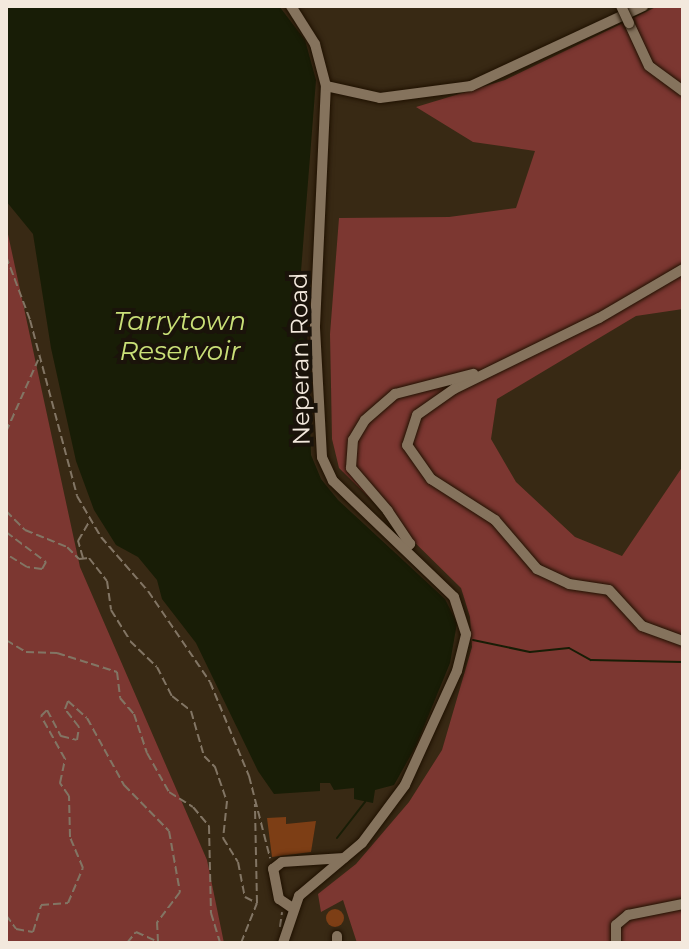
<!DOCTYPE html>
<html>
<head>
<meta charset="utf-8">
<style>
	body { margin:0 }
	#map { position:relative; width:689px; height:949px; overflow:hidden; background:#382914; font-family:Montserrat,sans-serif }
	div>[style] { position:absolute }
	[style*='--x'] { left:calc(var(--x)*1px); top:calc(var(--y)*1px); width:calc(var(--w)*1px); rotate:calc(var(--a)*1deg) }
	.green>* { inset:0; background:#7c3731 }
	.water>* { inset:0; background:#181d06 }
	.stream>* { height:2px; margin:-1px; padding:0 1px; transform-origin:1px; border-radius:1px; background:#181d06 }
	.building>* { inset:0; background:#7d3e15 }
	.round { border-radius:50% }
	.path>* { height:2px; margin-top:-1px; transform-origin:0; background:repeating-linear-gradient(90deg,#827564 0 8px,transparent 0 12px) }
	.roads { filter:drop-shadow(0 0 2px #1f1100) drop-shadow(0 0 2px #1f1100) }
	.minor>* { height:10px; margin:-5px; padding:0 5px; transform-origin:5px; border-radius:5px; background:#85735d }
	.bridges { filter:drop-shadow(0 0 2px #1f1100) drop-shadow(0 0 2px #1f1100) }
	.minor-bridge>* { height:10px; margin:-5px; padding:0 5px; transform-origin:5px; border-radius:5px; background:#85735d }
	span { translate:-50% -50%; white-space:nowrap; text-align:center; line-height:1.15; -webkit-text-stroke:8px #1a130a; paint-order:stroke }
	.street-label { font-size:24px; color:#f3e9dd }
	.water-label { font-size:26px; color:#cae078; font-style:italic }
	.frame { position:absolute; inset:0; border:8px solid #f3e9dd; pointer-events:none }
</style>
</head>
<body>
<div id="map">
	<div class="green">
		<div style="clip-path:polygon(658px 6px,683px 6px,683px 309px,636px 316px,497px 399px,491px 439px,516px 482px,575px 537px,622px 556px,683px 466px,683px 943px,357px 943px,343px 900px,321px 912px,318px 894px,356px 864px,409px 802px,442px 750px,472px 647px,470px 617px,461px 588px,339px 468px,332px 439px,330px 334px,339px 218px,449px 217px,516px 208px,535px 151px,473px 142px,416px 107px,505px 80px)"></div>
		<div style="clip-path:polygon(6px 225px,80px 567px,207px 860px,224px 943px,6px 943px)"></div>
	</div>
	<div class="water">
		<div style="clip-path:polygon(6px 6px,279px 6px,305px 40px,316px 80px,300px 284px,306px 291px,311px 455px,321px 479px,338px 500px,445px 599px,457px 623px,450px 663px,416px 746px,394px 785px,375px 790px,373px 803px,354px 799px,354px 788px,334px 790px,330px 783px,320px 783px,320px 791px,274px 794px,258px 771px,196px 643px,162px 599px,157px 580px,138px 557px,116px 545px,94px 510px,76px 461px,51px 348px,33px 234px,6px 201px)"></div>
	</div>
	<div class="stream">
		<div style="--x:473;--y:640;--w:58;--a:11.9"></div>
		<div style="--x:530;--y:652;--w:39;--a:-6"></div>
		<div style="--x:569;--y:648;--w:25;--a:29"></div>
		<div style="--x:591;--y:660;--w:92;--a:1.2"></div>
		<div style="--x:337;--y:838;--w:46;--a:-52.1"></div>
	</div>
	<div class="building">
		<div style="clip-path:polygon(286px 817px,286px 824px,316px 821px,311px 852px,272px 857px,267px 818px)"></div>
		<div class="round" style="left:326px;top:909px;width:18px;height:18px"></div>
	</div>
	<div class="path">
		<div style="--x:6;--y:256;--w:68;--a:69.4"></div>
		<div style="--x:30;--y:320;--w:182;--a:75"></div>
		<div style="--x:77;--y:496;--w:48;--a:59.7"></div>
		<div style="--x:101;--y:537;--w:72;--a:49"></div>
		<div style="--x:148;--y:591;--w:110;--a:55.7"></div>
		<div style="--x:210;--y:682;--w:102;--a:67.5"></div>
		<div style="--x:249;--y:776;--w:85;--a:75.6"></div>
		<div style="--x:6;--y:432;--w:79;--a:-66"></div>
		<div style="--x:6;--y:511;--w:27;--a:45"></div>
		<div style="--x:25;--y:530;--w:45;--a:22"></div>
		<div style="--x:67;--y:547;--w:17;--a:45"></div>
		<div style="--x:79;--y:559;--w:10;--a:-6"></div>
		<div style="--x:89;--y:558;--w:29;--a:52"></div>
		<div style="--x:107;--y:581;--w:29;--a:82"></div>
		<div style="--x:111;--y:610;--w:36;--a:58"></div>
		<div style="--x:130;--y:641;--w:37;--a:44"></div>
		<div style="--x:157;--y:667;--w:33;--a:63"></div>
		<div style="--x:172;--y:696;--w:24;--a:38"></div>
		<div style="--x:191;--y:711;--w:47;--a:73.9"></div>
		<div style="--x:204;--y:756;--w:16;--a:45"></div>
		<div style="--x:215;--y:767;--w:36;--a:71"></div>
		<div style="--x:227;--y:801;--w:37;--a:96"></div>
		<div style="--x:223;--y:838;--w:28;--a:58"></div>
		<div style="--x:238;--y:862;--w:36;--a:79"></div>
		<div style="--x:245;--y:897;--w:13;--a:27"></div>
		<div style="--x:6;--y:532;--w:50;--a:36.9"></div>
		<div style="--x:46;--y:562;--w:8;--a:120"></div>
		<div style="--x:42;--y:569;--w:15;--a:-172"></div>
		<div style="--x:27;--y:567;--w:25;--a:-148"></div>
		<div style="--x:83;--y:558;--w:18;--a:-106"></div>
		<div style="--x:78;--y:541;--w:24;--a:-60"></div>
		<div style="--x:6;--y:640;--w:23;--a:31"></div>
		<div style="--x:26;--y:652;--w:31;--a:2"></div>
		<div style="--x:57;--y:653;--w:63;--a:17.6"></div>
		<div style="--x:117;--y:672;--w:26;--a:83"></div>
		<div style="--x:120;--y:698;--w:21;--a:49"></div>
		<div style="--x:134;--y:714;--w:41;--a:71.6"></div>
		<div style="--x:147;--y:753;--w:45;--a:60.6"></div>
		<div style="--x:169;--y:792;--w:28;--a:32"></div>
		<div style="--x:193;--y:807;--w:25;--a:50"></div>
		<div style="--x:209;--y:826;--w:87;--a:88.7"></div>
		<div style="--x:211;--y:913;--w:31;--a:73"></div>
		<div style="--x:6;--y:915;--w:17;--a:54"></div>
		<div style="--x:16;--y:929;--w:17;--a:10"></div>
		<div style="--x:33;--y:932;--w:28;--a:-73"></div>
		<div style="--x:41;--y:905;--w:27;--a:-4"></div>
		<div style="--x:68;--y:903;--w:38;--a:-67"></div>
		<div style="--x:83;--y:868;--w:34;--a:-113"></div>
		<div style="--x:70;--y:837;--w:41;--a:-91.4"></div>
		<div style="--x:69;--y:796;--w:16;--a:-125"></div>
		<div style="--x:60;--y:783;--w:25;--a:-78"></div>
		<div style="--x:65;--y:759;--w:49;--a:-119.2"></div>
		<div style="--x:41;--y:716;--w:8;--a:-45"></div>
		<div style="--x:47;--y:710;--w:30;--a:62"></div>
		<div style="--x:61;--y:736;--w:16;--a:14"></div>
		<div style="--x:77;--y:740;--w:13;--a:-81"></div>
		<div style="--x:79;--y:727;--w:23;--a:-128"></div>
		<div style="--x:65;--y:709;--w:9;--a:-69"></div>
		<div style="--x:68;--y:701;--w:25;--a:42"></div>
		<div style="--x:87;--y:718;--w:77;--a:61.1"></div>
		<div style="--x:124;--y:785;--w:64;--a:45.6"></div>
		<div style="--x:169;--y:831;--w:62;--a:79.8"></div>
		<div style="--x:180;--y:892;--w:38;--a:127"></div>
		<div style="--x:157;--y:922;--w:21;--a:87"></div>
		<div style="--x:280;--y:927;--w:15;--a:-82"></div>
		<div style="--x:127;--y:943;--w:14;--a:-51"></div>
		<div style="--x:136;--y:932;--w:20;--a:24"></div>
		<div style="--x:241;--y:943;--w:43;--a:-68.2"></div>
		<div style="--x:257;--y:903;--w:99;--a:-91.2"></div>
	</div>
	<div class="roads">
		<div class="minor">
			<div style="--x:629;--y:23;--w:47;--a:65.1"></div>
			<div style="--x:649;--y:66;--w:42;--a:36.3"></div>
			<div style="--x:326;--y:86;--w:55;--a:12.5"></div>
			<div style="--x:380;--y:98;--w:92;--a:-7.5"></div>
			<div style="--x:471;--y:86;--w:190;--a:-24.9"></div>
			<div style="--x:683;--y:269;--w:97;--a:149.7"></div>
			<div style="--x:599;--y:318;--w:161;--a:153.9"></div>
			<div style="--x:454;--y:389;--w:45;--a:144.9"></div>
			<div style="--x:417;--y:415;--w:32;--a:108"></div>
			<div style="--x:407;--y:445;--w:42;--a:54.8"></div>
			<div style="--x:431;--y:479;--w:76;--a:32.6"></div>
			<div style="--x:495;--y:520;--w:65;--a:49.4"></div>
			<div style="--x:537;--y:569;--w:35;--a:25"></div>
			<div style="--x:569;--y:584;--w:40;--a:8.5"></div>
			<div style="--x:609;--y:590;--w:49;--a:47.5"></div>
			<div style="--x:642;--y:626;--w:44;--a:20.1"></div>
			<div style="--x:406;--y:548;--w:6;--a:-45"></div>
			<div style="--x:410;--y:544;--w:40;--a:-124"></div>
			<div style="--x:388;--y:511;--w:57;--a:-130.7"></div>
			<div style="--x:351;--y:468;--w:28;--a:-86"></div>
			<div style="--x:353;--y:440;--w:23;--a:-59"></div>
			<div style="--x:365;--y:420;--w:40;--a:-41"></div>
			<div style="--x:395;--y:394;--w:81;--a:-14.4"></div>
			<div style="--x:291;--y:907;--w:14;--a:-146"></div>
			<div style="--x:279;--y:899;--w:31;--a:-101"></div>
			<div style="--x:273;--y:869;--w:11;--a:-38"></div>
			<div style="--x:282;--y:862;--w:62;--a:-3.7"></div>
			<div style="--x:283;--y:943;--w:50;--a:-71.2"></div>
			<div style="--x:299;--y:896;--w:82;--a:-40.1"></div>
			<div style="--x:362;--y:843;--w:72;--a:-53.4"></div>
			<div style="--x:405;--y:785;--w:125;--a:-65.5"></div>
			<div style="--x:457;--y:671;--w:38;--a:-76"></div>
			<div style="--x:466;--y:634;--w:39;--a:-108"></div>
			<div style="--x:454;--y:597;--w:168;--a:-136.2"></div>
			<div style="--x:333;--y:481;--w:26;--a:-115"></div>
			<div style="--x:322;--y:457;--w:131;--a:-93.1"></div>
			<div style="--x:315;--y:326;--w:240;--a:-87.4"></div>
			<div style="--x:326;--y:86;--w:43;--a:-104.7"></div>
			<div style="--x:315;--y:44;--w:45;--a:-122.3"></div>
			<div style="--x:337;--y:943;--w:7;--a:-90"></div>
			<div style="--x:616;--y:943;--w:18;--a:-90"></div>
			<div style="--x:616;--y:925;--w:16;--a:-40"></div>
			<div style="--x:628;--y:915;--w:56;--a:-11.3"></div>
		</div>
	</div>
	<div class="bridges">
		<div class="minor-bridge">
			<div style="--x:621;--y:6;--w:19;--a:65"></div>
		</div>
	</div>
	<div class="street-label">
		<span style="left:300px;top:359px;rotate:-91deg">Neperan Road</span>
	</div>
	<div class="water-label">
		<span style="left:180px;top:337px">Tarrytown<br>Reservoir</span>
	</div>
	<div class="frame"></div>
</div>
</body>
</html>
